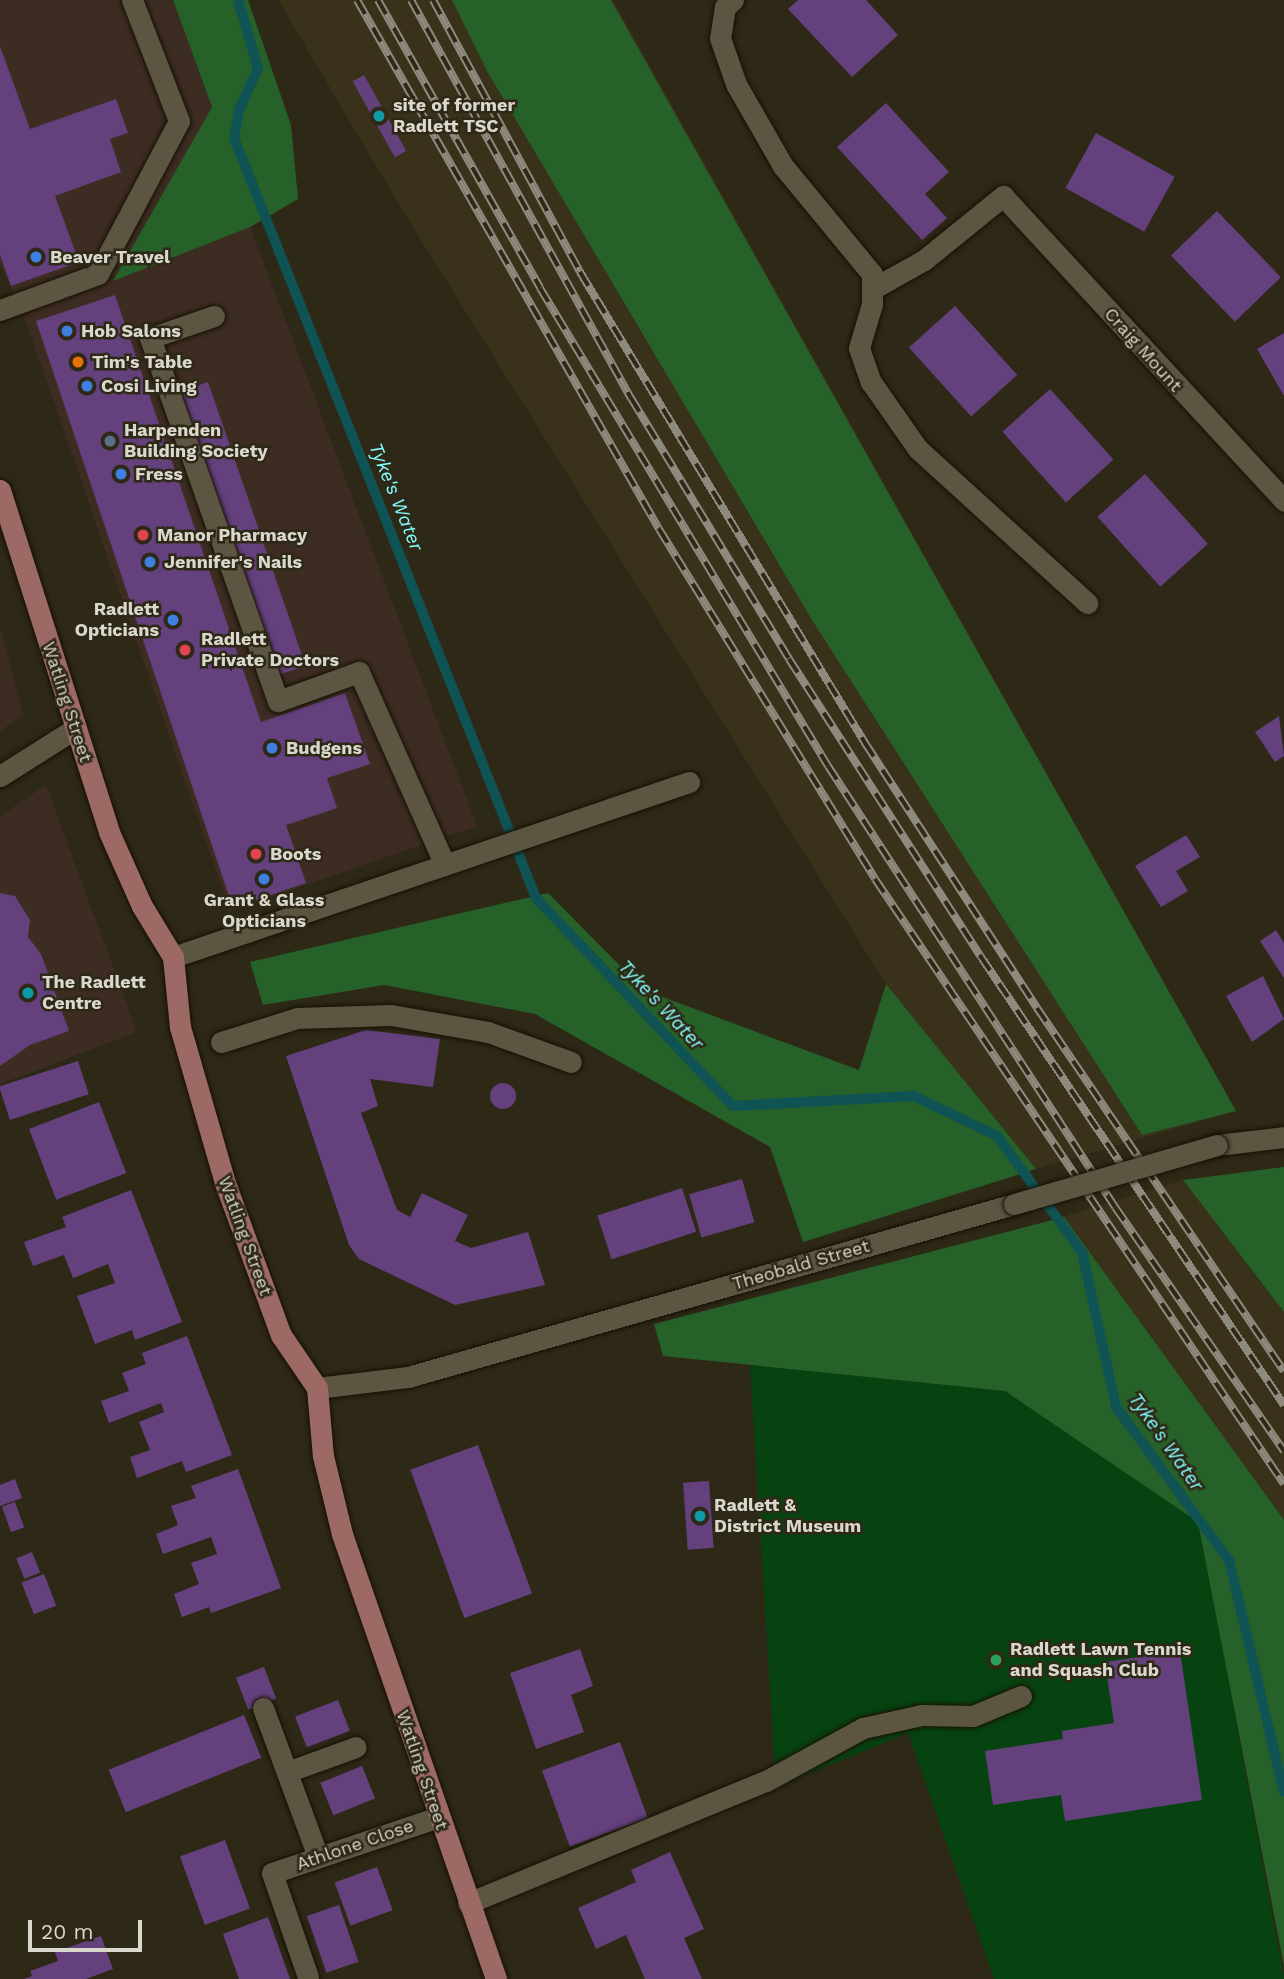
<!DOCTYPE html>
<html>
<head>
<meta charset="utf-8">
<style>
	body { margin:0 }
	#map { position:relative; width:1284px; height:1979px; overflow:hidden; background:#2e2817; font-family:"Work Sans",sans-serif }
	div>[style] { position:absolute }
	[style*='--x'] { left:calc(var(--x)*1px); top:calc(var(--y)*1px); width:calc(var(--w)*1px); rotate:calc(var(--a)*1deg) }
	.commercial>* { inset:0; background:#3d2c22 }
	.built>* { inset:0; background:#393119 }
	.green>* { inset:0; background:#074310 }
	.forest>* { inset:0; background:#26612a }
	.stream>* { height:10px; margin:-5px; padding:0 5px; transform-origin:5px; border-radius:5px; background:#0f5354 }
	.building>* { inset:0; background:#64407d; transform-origin:0 0 }
	.round { border-radius:50% }
	.roads { filter:drop-shadow(0 0 2px #161103) drop-shadow(0 0 2px #161103) }
	.minor>* { height:21px; margin:-10.5px; padding:0 10.5px; transform-origin:10.5px; border-radius:10.5px; background:#5b5542 }
	.major>* { height:21px; margin:-10.5px; padding:0 10.5px; transform-origin:10.5px; border-radius:10.5px; background:#9c6965 }
	.rail>* { height:8px; margin-top:-4px; transform-origin:0; background:repeating-linear-gradient(90deg,#2e2817 0 16px,#8e8a7d 0 32px); box-sizing:border-box; border-block:2px solid #8e8a7d }
	.bridges { filter:drop-shadow(0 0 2px #161103) drop-shadow(0 0 2px #161103) }
	.minor-bridge>* { height:21px; margin:-10.5px; padding:0 10.5px; transform-origin:10.5px; border-radius:10.5px; background:#5b5542 }
	.dots>* { width:19px; height:19px; translate:-50% -50%; box-sizing:border-box; border:4px solid #2e2817; border-radius:50% }
	span { translate:-50% -50%; white-space:nowrap; text-align:center; line-height:1.15; -webkit-text-stroke:5px #2e2817; paint-order:stroke }
	.poi-label { font-size:18px; color:#dad7cd; font-weight:700 }
	.left { translate:0 -50%; text-align:left }
	.right { translate:-100% -50%; text-align:right }
	.street-label { font-size:18px; color:#dad7cd }
	.water-label { font-size:19px; color:#82fbfc; font-style:italic }
	.scale { position:absolute; left:28px; top:1920px; width:114px; height:32px; box-sizing:border-box; border:4px solid #dad7cd; border-top:0; padding-left:9px; font-size:21px; line-height:24px; white-space:nowrap; color:#dad7cd; -webkit-text-stroke:5px #2e2817; paint-order:stroke }
</style>
</head>
<body>
<div id="map">
	<div class="commercial">
		<div style="clip-path:polygon(0 0,173px 0,212px 107px,114px 280px,250px 227px,477px 826px,230px 911px,29px 330px,0 262px)"></div>
		<div style="clip-path:polygon(0 629px,24px 715px,0 731px)"></div>
		<div style="clip-path:polygon(46px 785px,137px 1032px,0 1084px,0 816px)"></div>
	</div>
	<div class="built">
		<div style="clip-path:polygon(278px 0,613px 0,1236px 1111px,1036px 1169px,886px 984px,401px 208px)"></div>
		<div style="clip-path:polygon(1183px 1180px,1284px 1312px,1284px 1605px,1036px 1225px)"></div>
	</div>
	<div class="green">
		<div style="clip-path:polygon(750px 1365px,1005px 1391px,1199px 1522px,1284px 1979px,994px 1979px,908px 1733px,776px 1787px)"></div>
	</div>
	<div class="forest">
		<div style="clip-path:polygon(173px 0,248px 0,291px 125px,298px 199px,250px 227px,113px 281px,212px 107px)"></div>
		<div style="clip-path:polygon(452px 0,611px 0,1236px 1111px,1142px 1135px,812px 620px,487px 71px)"></div>
		<div style="clip-path:polygon(548px 893px,644px 990px,859px 1070px,886px 984px,1036px 1169px,803px 1242px,770px 1147px,535px 1014px,384px 985px,263px 1005px,250px 962px)"></div>
		<div style="clip-path:polygon(1284px 1167px,1284px 1312px,1183px 1180px)"></div>
		<div style="clip-path:polygon(1064px 1217px,1284px 1520px,1284px 1966px,1198px 1522px,1005px 1391px,663px 1356px,654px 1324px)"></div>
	</div>
	<div class="stream">
		<div style="--x:238;--y:0;--w:71;--a:73.6"></div>
		<div style="--x:258;--y:68;--w:46;--a:114.3"></div>
		<div style="--x:239;--y:110;--w:28;--a:100"></div>
		<div style="--x:234;--y:138;--w:818;--a:68.33"></div>
		<div style="--x:536;--y:898;--w:286;--a:46.6"></div>
		<div style="--x:733;--y:1106;--w:181;--a:-3.2"></div>
		<div style="--x:914;--y:1096;--w:92;--a:25.7"></div>
		<div style="--x:997;--y:1136;--w:144;--a:53.8"></div>
		<div style="--x:1082;--y:1252;--w:159;--a:77.6"></div>
		<div style="--x:1116;--y:1407;--w:190;--a:53.6"></div>
		<div style="--x:1229;--y:1560;--w:238;--a:76.7"></div>
	</div>
	<div class="building">
		<div style="clip-path:polygon(798px 0,866px 0,898px 35px,852px 77px,788px 9px)"></div>
		<div style="clip-path:polygon(0 46px,30px 129px,116px 99px,128px 133px,110px 139px,121px 172px,55px 196px,79px 262px,11px 286px,0 255px)"></div>
		<div style="left:364px;top:75px;width:87px;height:13px;rotate:61deg"></div>
		<div style="clip-path:polygon(886px 103px,949px 172px,925px 194px,947px 218px,922px 240px,837px 147px)"></div>
		<div style="left:1096px;top:133px;width:90px;height:63px;rotate:29deg"></div>
		<div style="left:1217px;top:211px;width:92px;height:64px;rotate:46deg"></div>
		<div style="clip-path:polygon(115px 295px,261px 722px,345px 693px,370px 764px,327px 778px,337px 808px,286px 825px,306px 883px,233px 908px,36px 321px)"></div>
		<div style="left:955px;top:306px;width:93px;height:62px;rotate:48deg"></div>
		<div style="clip-path:polygon(1284px 333px,1284px 396px,1257px 349px)"></div>
		<div style="left:208px;top:382px;width:300px;height:29px;rotate:71deg"></div>
		<div style="left:1050px;top:389px;width:95px;height:64px;rotate:48deg"></div>
		<div style="left:1145px;top:474px;width:94px;height:64px;rotate:48deg"></div>
		<div style="clip-path:polygon(1279px 716px,1284px 756px,1275px 762px,1255px 732px)"></div>
		<div style="clip-path:polygon(1186px 835px,1200px 857px,1176px 871px,1188px 891px,1161px 907px,1135px 866px)"></div>
		<div style="clip-path:polygon(0 893px,15px 896px,30px 920px,28px 937px,41px 954px,69px 1031px,30px 1045px,0 1066px)"></div>
		<div style="clip-path:polygon(1276px 930px,1284px 943px,1284px 978px,1260px 941px)"></div>
		<div style="clip-path:polygon(1263px 976px,1284px 1019px,1252px 1042px,1226px 996px)"></div>
		<div style="clip-path:polygon(366px 1030px,440px 1039px,433px 1087px,370px 1079px,378px 1106px,361px 1113px,397px 1210px,410px 1217px,422px 1193px,468px 1215px,455px 1241px,471px 1248px,528px 1232px,545px 1285px,455px 1305px,359px 1259px,349px 1245px,286px 1056px)"></div>
		<div style="left:78px;top:1061px;width:35px;height:83px;rotate:72deg"></div>
		<div class="round" style="left:490px;top:1083px;width:26px;height:26px"></div>
		<div style="left:99px;top:1102px;width:76px;height:75px;rotate:69deg"></div>
		<div style="left:742px;top:1179px;width:45px;height:55px;rotate:74deg"></div>
		<div style="left:682px;top:1188px;width:46px;height:89px;rotate:72deg"></div>
		<div style="clip-path:polygon(131px 1190px,182px 1322px,135px 1340px,132px 1330px,95px 1344px,77px 1296px,115px 1283px,108px 1264px,73px 1278px,64px 1255px,33px 1266px,24px 1242px,66px 1227px,62px 1217px)"></div>
		<div style="clip-path:polygon(187px 1336px,232px 1455px,186px 1472px,182px 1461px,137px 1478px,130px 1457px,150px 1450px,139px 1422px,164px 1412px,161px 1403px,109px 1423px,101px 1401px,129px 1391px,122px 1373px,146px 1364px,142px 1353px)"></div>
		<div style="left:478px;top:1445px;width:158px;height:72px;rotate:70deg"></div>
		<div style="clip-path:polygon(238px 1469px,281px 1588px,211px 1613px,209px 1607px,182px 1617px,174px 1594px,199px 1584px,191px 1563px,217px 1554px,211px 1537px,163px 1554px,156px 1534px,178px 1525px,171px 1506px,196px 1498px,191px 1486px)"></div>
		<div style="clip-path:polygon(15px 1479px,22px 1498px,0 1506px,0 1485px)"></div>
		<div style="left:709px;top:1481px;width:67px;height:26px;rotate:86deg"></div>
		<div style="left:15px;top:1502px;width:27px;height:14px;rotate:70deg"></div>
		<div style="left:32px;top:1552px;width:22px;height:17px;rotate:68deg"></div>
		<div style="left:44px;top:1574px;width:34px;height:24px;rotate:69deg"></div>
		<div style="clip-path:polygon(580px 1649px,593px 1686px,571px 1695px,584px 1732px,536px 1749px,510px 1673px)"></div>
		<div style="clip-path:polygon(1180px 1651px,1202px 1800px,1065px 1821px,1061px 1795px,993px 1805px,985px 1751px,1063px 1739px,1062px 1731px,1114px 1723px,1105px 1662px)"></div>
		<div style="left:264px;top:1667px;width:34px;height:30px;rotate:69deg"></div>
		<div style="left:338px;top:1700px;width:33px;height:46px;rotate:69deg"></div>
		<div style="left:244px;top:1715px;width:46px;height:146px;rotate:68deg"></div>
		<div style="left:620px;top:1742px;width:81px;height:83px;rotate:70deg"></div>
		<div style="left:362px;top:1766px;width:35px;height:45px;rotate:68deg"></div>
		<div style="left:225px;top:1840px;width:73px;height:48px;rotate:70deg"></div>
		<div style="clip-path:polygon(670px 1852px,704px 1929px,684px 1938px,702px 1979px,645px 1979px,626px 1935px,596px 1949px,578px 1908px,636px 1882px,631px 1870px)"></div>
		<div style="left:377px;top:1867px;width:46px;height:45px;rotate:70deg"></div>
		<div style="left:339px;top:1905px;width:60px;height:34px;rotate:71deg"></div>
		<div style="clip-path:polygon(268px 1917px,290px 1979px,239px 1979px,223px 1934px)"></div>
		<div style="clip-path:polygon(101px 1936px,113px 1969px,86px 1979px,24px 1979px,32px 1976px,30px 1971px,58px 1961px,55px 1952px)"></div>
	</div>
	<div class="roads">
		<div class="minor">
			<div style="--x:733;--y:0;--w:11;--a:139"></div>
			<div style="--x:725;--y:7;--w:31;--a:99"></div>
			<div style="--x:720;--y:38;--w:49;--a:70.8"></div>
			<div style="--x:736;--y:84;--w:95;--a:60.2"></div>
			<div style="--x:783;--y:166;--w:140;--a:50.5"></div>
			<div style="--x:872;--y:274;--w:30;--a:90"></div>
			<div style="--x:872;--y:304;--w:46;--a:106.5"></div>
			<div style="--x:859;--y:348;--w:36;--a:71"></div>
			<div style="--x:871;--y:382;--w:82;--a:55"></div>
			<div style="--x:918;--y:449;--w:229;--a:42.3"></div>
			<div style="--x:874;--y:288;--w:57;--a:-29.2"></div>
			<div style="--x:924;--y:260;--w:102;--a:-39"></div>
			<div style="--x:1003;--y:196;--w:415;--a:47.3"></div>
			<div style="--x:0;--y:310;--w:104;--a:-20.2"></div>
			<div style="--x:98;--y:274;--w:173;--a:-62.1"></div>
			<div style="--x:179;--y:121;--w:130;--a:-111.2"></div>
			<div style="--x:214;--y:316;--w:68;--a:161"></div>
			<div style="--x:150;--y:338;--w:385;--a:70.6"></div>
			<div style="--x:278;--y:701;--w:86;--a:-19.7"></div>
			<div style="--x:359;--y:672;--w:211;--a:66"></div>
			<div style="--x:0;--y:776;--w:90;--a:-32.3"></div>
			<div style="--x:173;--y:957;--w:545;--a:-18.73"></div>
			<div style="--x:221;--y:1042;--w:80;--a:-17.5"></div>
			<div style="--x:297;--y:1018;--w:94;--a:-1.8"></div>
			<div style="--x:391;--y:1015;--w:98;--a:9.9"></div>
			<div style="--x:488;--y:1032;--w:88;--a:19.9"></div>
			<div style="--x:1217;--y:1145;--w:67;--a:-6.8"></div>
			<div style="--x:317;--y:1388;--w:92;--a:-6.9"></div>
			<div style="--x:408;--y:1377;--w:630;--a:-15.93"></div>
			<div style="--x:263;--y:1708;--w:159;--a:69.7"></div>
			<div style="--x:287;--y:1772;--w:73;--a:-19.9"></div>
			<div style="--x:468;--y:1903;--w:322;--a:-22.3"></div>
			<div style="--x:766;--y:1781;--w:111;--a:-28.7"></div>
			<div style="--x:863;--y:1728;--w:59;--a:-12.6"></div>
			<div style="--x:921;--y:1715;--w:52;--a:1.1"></div>
			<div style="--x:973;--y:1716;--w:52;--a:-22.6"></div>
			<div style="--x:308;--y:1977;--w:110;--a:-109.1"></div>
			<div style="--x:272;--y:1873;--w:175;--a:-18.6"></div>
		</div>
		<div class="major">
			<div style="--x:0;--y:490;--w:359;--a:72.3"></div>
			<div style="--x:109;--y:832;--w:81;--a:66"></div>
			<div style="--x:142;--y:906;--w:60;--a:58.7"></div>
			<div style="--x:173;--y:957;--w:70;--a:84.3"></div>
			<div style="--x:180;--y:1027;--w:162;--a:73.9"></div>
			<div style="--x:225;--y:1183;--w:162;--a:69.8"></div>
			<div style="--x:281;--y:1335;--w:64;--a:55.8"></div>
			<div style="--x:317;--y:1388;--w:68;--a:85"></div>
			<div style="--x:323;--y:1456;--w:80;--a:76.3"></div>
			<div style="--x:342;--y:1534;--w:471;--a:70.9"></div>
		</div>
	</div>
	<div class="rail">
		<div style="--x:357;--y:0;--w:609;--a:60.28"></div>
		<div style="--x:659;--y:529;--w:411;--a:58.3"></div>
		<div style="--x:875;--y:879;--w:730;--a:55.94"></div>
		<div style="--x:378;--y:0;--w:330;--a:60.6"></div>
		<div style="--x:540;--y:288;--w:558;--a:58.93"></div>
		<div style="--x:828;--y:766;--w:526;--a:56.94"></div>
		<div style="--x:1115;--y:1207;--w:297;--a:55.3"></div>
		<div style="--x:411;--y:0;--w:455;--a:61.1"></div>
		<div style="--x:631;--y:398;--w:305;--a:58.8"></div>
		<div style="--x:789;--y:659;--w:354;--a:57.2"></div>
		<div style="--x:981;--y:957;--w:541;--a:55.93"></div>
		<div style="--x:433;--y:0;--w:309;--a:61.6"></div>
		<div style="--x:580;--y:272;--w:551;--a:58.82"></div>
		<div style="--x:865;--y:743;--w:316;--a:57"></div>
		<div style="--x:1037;--y:1008;--w:439;--a:55.8"></div>
	</div>
	<div class="bridges">
		<div class="minor-bridge">
			<div style="--x:1014;--y:1204;--w:211;--a:-16.2"></div>
		</div>
	</div>
	<div class="dots">
		<div style="left:379px;top:116px;background:#0f9aa8"></div>
		<div style="left:36px;top:257px;background:#3f7fe0"></div>
		<div style="left:67px;top:331px;background:#3f7fe0"></div>
		<div style="left:78px;top:362px;background:#e8710a"></div>
		<div style="left:87px;top:386px;background:#3f7fe0"></div>
		<div style="left:110px;top:441px;background:#5c6f8a"></div>
		<div style="left:121px;top:474px;background:#3f7fe0"></div>
		<div style="left:143px;top:535px;background:#e0444e"></div>
		<div style="left:150px;top:562px;background:#3f7fe0"></div>
		<div style="left:173px;top:620px;background:#3f7fe0"></div>
		<div style="left:185px;top:650px;background:#e0444e"></div>
		<div style="left:272px;top:748px;background:#3f7fe0"></div>
		<div style="left:256px;top:854px;background:#e0444e"></div>
		<div style="left:264px;top:879px;background:#3f7fe0"></div>
		<div style="left:28px;top:993px;background:#0f9aa8"></div>
		<div style="left:700px;top:1516px;background:#0f9aa8"></div>
		<div style="left:996px;top:1660px;background:#2e9e5b"></div>
	</div>
	<div class="poi-label">
		<span class="left" style="left:393px;top:116px">site of former<br>Radlett TSC</span>
		<span class="left" style="left:50px;top:257px">Beaver Travel</span>
		<span class="left" style="left:81px;top:331px">Hob Salons</span>
		<span class="left" style="left:92px;top:362px">Tim's Table</span>
		<span class="left" style="left:101px;top:386px">Cosi Living</span>
		<span class="left" style="left:124px;top:441px">Harpenden<br>Building Society</span>
		<span class="left" style="left:135px;top:474px">Fress</span>
		<span class="left" style="left:157px;top:535px">Manor Pharmacy</span>
		<span class="left" style="left:164px;top:562px">Jennifer's Nails</span>
		<span class="right" style="left:159px;top:620px">Radlett<br>Opticians</span>
		<span class="left" style="left:201px;top:650px">Radlett<br>Private Doctors</span>
		<span class="left" style="left:286px;top:748px">Budgens</span>
		<span class="left" style="left:270px;top:854px">Boots</span>
		<span style="left:264px;top:911px">Grant &amp; Glass<br>Opticians</span>
		<span class="left" style="left:42px;top:993px">The Radlett<br>Centre</span>
		<span class="left" style="left:714px;top:1516px">Radlett &amp;<br>District Museum</span>
		<span class="left" style="left:1010px;top:1660px">Radlett Lawn Tennis<br>and Squash Club</span>
	</div>
	<div class="street-label">
		<span style="left:1143px;top:350px;rotate:48deg">Craig Mount</span>
		<span style="left:67px;top:702px;rotate:72deg">Watling Street</span>
		<span style="left:245px;top:1236px;rotate:70deg">Watling Street</span>
		<span style="left:801px;top:1265px;rotate:-16deg">Theobald Street</span>
		<span style="left:422px;top:1770px;rotate:71deg">Watling Street</span>
		<span style="left:355px;top:1845px;rotate:-19deg">Athlone Close</span>
	</div>
	<div class="water-label">
		<span style="left:396px;top:497px;rotate:68deg">Tyke's Water</span>
		<span style="left:661px;top:1005px;rotate:47deg">Tyke's Water</span>
		<span style="left:1166px;top:1442px;rotate:55deg">Tyke's Water</span>
	</div>
	<div class="scale">20 m</div>
</div>
</body>
</html>
